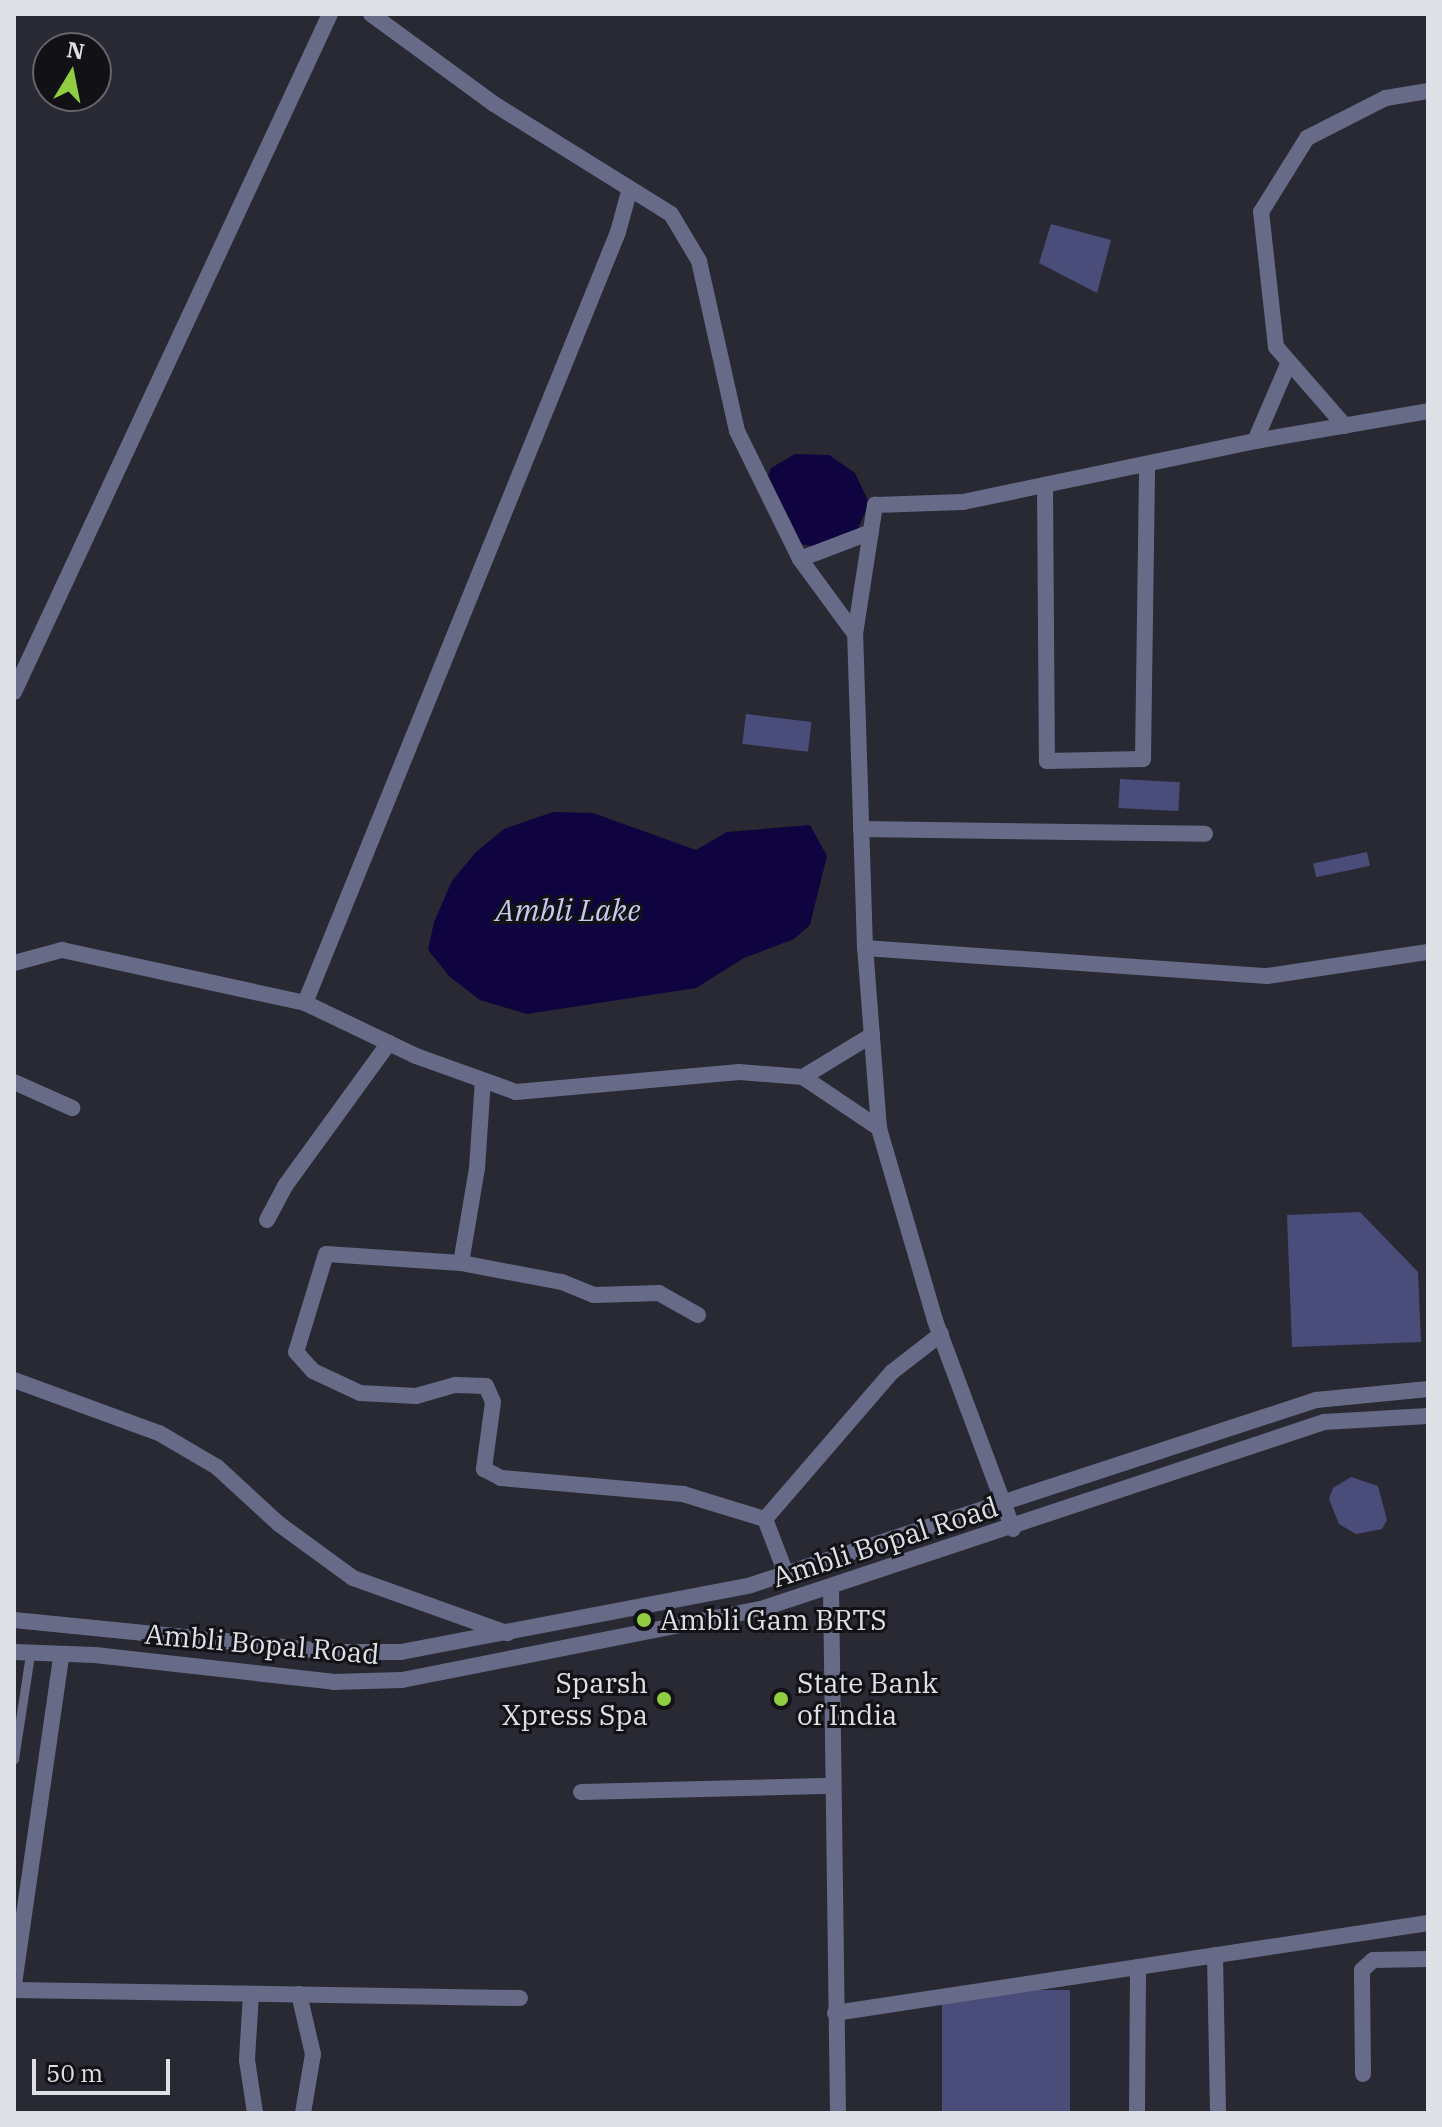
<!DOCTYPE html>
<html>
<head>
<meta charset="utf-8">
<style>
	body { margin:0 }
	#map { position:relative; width:1442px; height:2127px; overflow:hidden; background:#282932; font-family:"IBM Plex Serif",serif }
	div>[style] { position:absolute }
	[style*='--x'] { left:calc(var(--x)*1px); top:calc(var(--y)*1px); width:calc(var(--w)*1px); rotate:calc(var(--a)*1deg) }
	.green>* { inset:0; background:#4a4d7a; transform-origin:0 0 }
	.water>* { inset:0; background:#0f043f }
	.service>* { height:9px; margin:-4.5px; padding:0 4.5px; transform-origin:4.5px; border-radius:4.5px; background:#676b88 }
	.minor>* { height:16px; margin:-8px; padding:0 8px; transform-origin:8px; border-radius:8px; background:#676b88 }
	.tertiary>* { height:16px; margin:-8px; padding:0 8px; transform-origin:8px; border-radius:8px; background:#676b88 }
	.dots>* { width:22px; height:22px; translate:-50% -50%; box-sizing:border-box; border:4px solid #121216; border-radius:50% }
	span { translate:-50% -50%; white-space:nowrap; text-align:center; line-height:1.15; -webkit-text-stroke:6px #121216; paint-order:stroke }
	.street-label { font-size:28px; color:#dfe0e5 }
	.poi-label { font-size:28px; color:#dfe0e5 }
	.left { translate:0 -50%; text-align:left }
	.right { translate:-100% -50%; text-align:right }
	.water-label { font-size:30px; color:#c6caf1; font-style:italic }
	.frame { position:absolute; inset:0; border:16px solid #dfe0e5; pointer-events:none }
	.north { position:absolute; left:32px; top:32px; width:80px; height:80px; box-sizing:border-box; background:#121216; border:2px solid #646469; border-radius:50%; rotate:10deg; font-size:22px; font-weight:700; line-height:32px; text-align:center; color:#dfe0e5 }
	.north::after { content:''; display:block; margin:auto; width:28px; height:36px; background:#90cd40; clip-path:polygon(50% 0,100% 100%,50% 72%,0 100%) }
	.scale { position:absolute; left:32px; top:2059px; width:138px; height:36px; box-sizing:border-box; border:4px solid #dfe0e5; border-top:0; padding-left:10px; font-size:24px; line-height:28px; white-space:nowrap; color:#dfe0e5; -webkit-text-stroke:6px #121216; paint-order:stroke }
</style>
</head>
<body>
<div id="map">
	<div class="green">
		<div style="clip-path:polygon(1051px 224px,1111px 240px,1097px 293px,1039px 263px)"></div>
		<div style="left:746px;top:714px;width:66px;height:30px;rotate:7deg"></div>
		<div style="left:1120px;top:779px;width:60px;height:29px;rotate:3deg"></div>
		<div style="left:1367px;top:852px;width:14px;height:55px;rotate:78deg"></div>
		<div style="clip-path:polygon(1360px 1212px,1418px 1272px,1421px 1342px,1292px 1347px,1287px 1215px)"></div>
		<div style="clip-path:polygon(1351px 1477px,1378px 1486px,1387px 1520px,1382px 1529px,1356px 1534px,1339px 1524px,1329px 1499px,1333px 1488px)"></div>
		<div style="left:1070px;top:1990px;width:123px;height:128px;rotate:90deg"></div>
	</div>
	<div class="water">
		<div style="clip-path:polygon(795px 454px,829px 455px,855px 473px,869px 503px,856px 533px,822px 548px,795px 543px,765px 485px,771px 468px)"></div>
		<div style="clip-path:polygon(553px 812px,593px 813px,696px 850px,727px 832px,810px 825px,827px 856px,810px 925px,794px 939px,744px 958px,696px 988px,527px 1014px,480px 1000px,450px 977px,428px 950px,434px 922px,452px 881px,476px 852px,504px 829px)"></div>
	</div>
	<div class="service">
		<div style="--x:14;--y:1759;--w:106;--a:-81.3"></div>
	</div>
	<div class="minor">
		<div style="--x:371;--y:14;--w:152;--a:36.2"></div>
		<div style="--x:494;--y:104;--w:208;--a:31.9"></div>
		<div style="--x:671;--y:214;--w:55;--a:59.2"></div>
		<div style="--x:699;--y:261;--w:174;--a:77.4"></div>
		<div style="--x:737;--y:431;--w:143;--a:63.8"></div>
		<div style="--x:800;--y:559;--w:93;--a:53.7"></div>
		<div style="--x:1345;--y:426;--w:105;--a:-131.1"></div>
		<div style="--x:1276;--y:347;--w:136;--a:-96.3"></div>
		<div style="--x:1261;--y:212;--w:87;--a:-58.1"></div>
		<div style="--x:1307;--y:138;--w:89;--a:-26.9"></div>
		<div style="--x:1386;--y:98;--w:43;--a:-9.5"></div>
		<div style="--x:1255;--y:441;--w:86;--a:-66.7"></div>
		<div style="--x:1045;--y:485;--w:276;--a:89.6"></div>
		<div style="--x:1047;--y:761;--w:96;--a:-1.2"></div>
		<div style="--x:1143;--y:759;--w:295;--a:-89.2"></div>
		<div style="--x:800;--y:559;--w:76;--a:-20.8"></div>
		<div style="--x:14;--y:692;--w:748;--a:-65.01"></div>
		<div style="--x:861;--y:829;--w:344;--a:0.8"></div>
		<div style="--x:865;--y:948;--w:403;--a:4"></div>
		<div style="--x:1267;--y:976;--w:163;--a:-8.5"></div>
		<div style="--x:14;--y:963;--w:50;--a:-15.2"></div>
		<div style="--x:62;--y:950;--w:249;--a:12.3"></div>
		<div style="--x:305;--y:1003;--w:123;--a:25.5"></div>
		<div style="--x:416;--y:1056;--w:106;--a:19.8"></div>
		<div style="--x:516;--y:1092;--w:224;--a:-5.1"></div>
		<div style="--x:739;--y:1072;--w:64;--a:4.5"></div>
		<div style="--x:305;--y:1003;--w:832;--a:-67.9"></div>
		<div style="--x:618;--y:232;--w:41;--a:-74.6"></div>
		<div style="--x:872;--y:1035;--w:81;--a:148.7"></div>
		<div style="--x:803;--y:1077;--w:92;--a:33.9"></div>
		<div style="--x:14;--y:1082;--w:64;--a:24.1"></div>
		<div style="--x:267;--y:1220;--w:38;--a:-62"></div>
		<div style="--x:285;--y:1186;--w:177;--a:-54"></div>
		<div style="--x:461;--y:1263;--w:96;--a:-80.4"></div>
		<div style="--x:477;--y:1168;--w:87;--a:-86.1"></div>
		<div style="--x:698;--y:1315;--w:45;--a:-150.6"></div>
		<div style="--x:659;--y:1293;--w:65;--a:178.2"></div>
		<div style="--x:594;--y:1295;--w:35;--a:-158"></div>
		<div style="--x:561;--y:1282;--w:102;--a:-169.2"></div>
		<div style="--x:461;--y:1263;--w:135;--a:-176.2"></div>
		<div style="--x:326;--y:1254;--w:102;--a:107"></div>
		<div style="--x:296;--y:1352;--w:25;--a:48"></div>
		<div style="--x:313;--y:1371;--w:52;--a:25.1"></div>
		<div style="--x:360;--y:1393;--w:56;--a:3.1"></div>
		<div style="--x:416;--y:1396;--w:41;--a:-15.8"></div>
		<div style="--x:455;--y:1385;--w:31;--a:2"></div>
		<div style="--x:486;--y:1386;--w:17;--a:66"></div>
		<div style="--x:493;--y:1402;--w:68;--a:97.7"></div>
		<div style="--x:484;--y:1469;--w:19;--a:28"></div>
		<div style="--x:501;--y:1478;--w:183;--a:5"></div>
		<div style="--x:683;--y:1494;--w:86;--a:17"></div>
		<div style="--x:765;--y:1519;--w:59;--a:69.1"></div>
		<div style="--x:765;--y:1519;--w:194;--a:-49.2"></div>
		<div style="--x:892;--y:1372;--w:62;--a:-37.8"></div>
		<div style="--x:1013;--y:1529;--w:223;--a:-110.5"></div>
		<div style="--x:935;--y:1320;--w:200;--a:-106.3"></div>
		<div style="--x:879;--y:1128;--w:181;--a:-94.4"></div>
		<div style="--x:865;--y:948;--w:314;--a:-91.8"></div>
		<div style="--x:855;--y:634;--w:131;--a:-81.2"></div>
		<div style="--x:875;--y:505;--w:88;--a:-2"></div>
		<div style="--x:963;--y:502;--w:298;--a:-11.8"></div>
		<div style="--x:1255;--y:441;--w:176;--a:-9.8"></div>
		<div style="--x:831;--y:1587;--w:526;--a:89.24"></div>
		<div style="--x:581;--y:1792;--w:252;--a:-1.4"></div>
		<div style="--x:1215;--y:1955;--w:158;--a:88.9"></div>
		<div style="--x:14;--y:1984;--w:331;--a:-81.8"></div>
		<div style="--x:14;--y:1990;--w:506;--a:0.91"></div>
		<div style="--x:251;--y:1994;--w:66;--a:93.5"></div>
		<div style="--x:247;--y:2060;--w:54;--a:81.4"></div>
		<div style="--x:299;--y:1994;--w:62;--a:76.9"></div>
		<div style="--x:313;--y:2054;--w:60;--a:99.6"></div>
		<div style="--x:835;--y:2013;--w:600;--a:-8.63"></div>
		<div style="--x:1363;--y:2074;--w:104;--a:-90.6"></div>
		<div style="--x:1362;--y:1970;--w:15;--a:-42"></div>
		<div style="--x:1373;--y:1960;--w:55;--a:-1"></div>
		<div style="--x:1137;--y:2113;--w:146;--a:-89.6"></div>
	</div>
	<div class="tertiary">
		<div style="--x:14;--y:1380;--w:154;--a:20.1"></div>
		<div style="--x:159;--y:1433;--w:67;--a:30.4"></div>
		<div style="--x:217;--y:1467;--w:84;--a:42.6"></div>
		<div style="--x:279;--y:1524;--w:92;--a:36.1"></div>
		<div style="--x:353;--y:1578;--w:164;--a:19.7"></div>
		<div style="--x:14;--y:1620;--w:321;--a:5.7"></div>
		<div style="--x:333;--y:1652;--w:68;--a:0"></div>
		<div style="--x:401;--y:1652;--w:356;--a:-10.8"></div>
		<div style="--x:751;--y:1585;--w:595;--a:-18.13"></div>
		<div style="--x:1316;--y:1400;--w:113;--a:-5.6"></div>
		<div style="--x:14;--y:1652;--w:81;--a:2.1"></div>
		<div style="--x:95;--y:1655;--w:241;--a:6.4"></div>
		<div style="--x:334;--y:1682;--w:68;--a:-1.7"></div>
		<div style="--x:402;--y:1680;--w:366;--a:-11.2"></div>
		<div style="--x:761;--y:1609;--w:593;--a:-18.37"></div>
		<div style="--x:1324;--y:1422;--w:104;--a:-3.3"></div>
	</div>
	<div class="dots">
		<div style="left:644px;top:1620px;background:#90cd40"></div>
		<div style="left:664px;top:1699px;background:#90cd40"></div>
		<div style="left:781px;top:1699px;background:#90cd40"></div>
	</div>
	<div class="street-label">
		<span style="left:885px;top:1542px;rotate:-18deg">Ambli Bopal Road</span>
		<span style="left:262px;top:1644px;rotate:5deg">Ambli Bopal Road</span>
	</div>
	<div class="poi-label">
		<span class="left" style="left:660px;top:1620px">Ambli Gam BRTS</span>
		<span class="right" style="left:648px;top:1699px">Sparsh<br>Xpress Spa</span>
		<span class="left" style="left:797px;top:1699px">State Bank<br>of India</span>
	</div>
	<div class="water-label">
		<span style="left:568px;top:910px">Ambli Lake</span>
	</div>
	<div class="frame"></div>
	<div class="north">N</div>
	<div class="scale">50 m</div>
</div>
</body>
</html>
